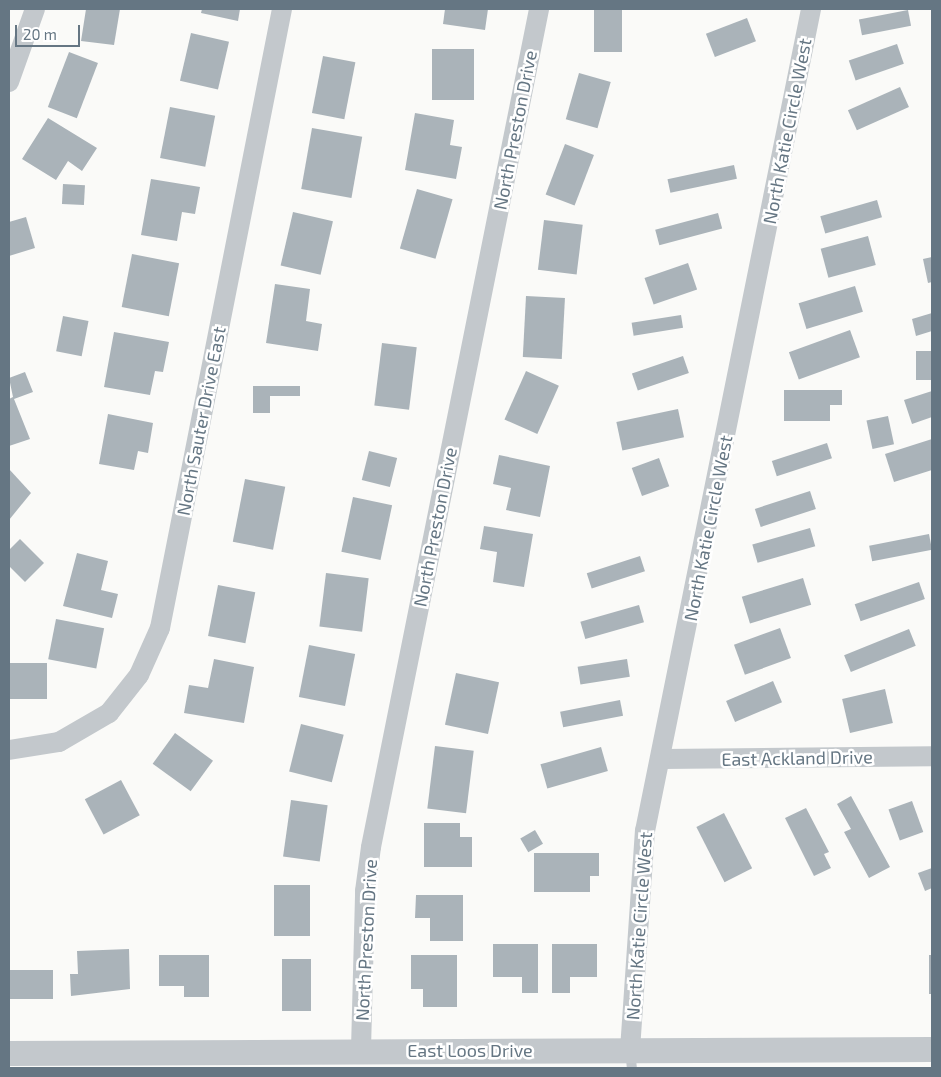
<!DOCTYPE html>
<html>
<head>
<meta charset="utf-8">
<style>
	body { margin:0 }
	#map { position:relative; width:941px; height:1077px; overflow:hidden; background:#fafaf8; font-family:"Exo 2",sans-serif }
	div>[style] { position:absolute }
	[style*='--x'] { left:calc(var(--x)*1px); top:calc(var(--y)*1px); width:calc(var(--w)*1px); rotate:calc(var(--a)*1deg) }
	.building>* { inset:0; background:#aab3b9; transform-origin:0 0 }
	.service>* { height:10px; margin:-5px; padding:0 5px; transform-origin:5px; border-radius:5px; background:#c3c8cc }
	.minor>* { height:20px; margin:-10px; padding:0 10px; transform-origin:10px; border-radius:10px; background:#c3c8cc }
	.tertiary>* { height:25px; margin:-12.5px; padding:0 12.5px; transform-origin:12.5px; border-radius:12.5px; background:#c3c8cc }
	span { translate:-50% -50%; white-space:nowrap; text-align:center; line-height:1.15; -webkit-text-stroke:5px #fff; paint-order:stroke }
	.street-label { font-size:18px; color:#657683 }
	.frame { position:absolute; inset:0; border:10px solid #657683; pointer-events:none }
	.scale { position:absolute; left:15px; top:25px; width:65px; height:22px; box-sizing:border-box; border:2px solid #657683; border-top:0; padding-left:6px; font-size:15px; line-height:18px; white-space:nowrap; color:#657683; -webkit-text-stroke:4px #fff; paint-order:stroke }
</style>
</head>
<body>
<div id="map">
	<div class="building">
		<div style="clip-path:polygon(86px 9px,120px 9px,114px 45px,81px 41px)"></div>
		<div style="clip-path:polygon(202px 9px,240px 9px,238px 21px,201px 13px)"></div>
		<div style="clip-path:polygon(445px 9px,488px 9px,485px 30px,443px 24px)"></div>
		<div style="left:594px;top:9px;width:28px;height:43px"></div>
		<div style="left:908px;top:10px;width:16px;height:50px;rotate:79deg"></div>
		<div style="left:747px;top:18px;width:25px;height:44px;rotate:69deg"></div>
		<div style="left:191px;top:33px;width:39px;height:49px;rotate:13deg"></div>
		<div style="left:897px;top:44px;width:21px;height:51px;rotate:71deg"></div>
		<div style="left:432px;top:49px;width:42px;height:51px"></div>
		<div style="left:69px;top:52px;width:31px;height:59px;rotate:21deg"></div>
		<div style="left:323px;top:56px;width:33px;height:58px;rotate:11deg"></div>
		<div style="left:579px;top:73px;width:33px;height:48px;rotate:16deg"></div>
		<div style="left:900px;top:87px;width:22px;height:57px;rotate:66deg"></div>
		<div style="left:170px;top:107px;width:46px;height:52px;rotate:11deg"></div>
		<div style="clip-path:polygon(415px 113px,454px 120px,450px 145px,462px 147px,456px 179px,405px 170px)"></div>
		<div style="clip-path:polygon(48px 118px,97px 148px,82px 171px,68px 161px,56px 180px,22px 159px)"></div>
		<div style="left:312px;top:128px;width:51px;height:62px;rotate:10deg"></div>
		<div style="left:565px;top:144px;width:31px;height:54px;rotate:21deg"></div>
		<div style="left:734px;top:165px;width:14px;height:68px;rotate:78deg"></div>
		<div style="clip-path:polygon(151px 179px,200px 187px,195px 214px,182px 212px,177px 241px,141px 235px)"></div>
		<div style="left:63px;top:184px;width:22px;height:20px;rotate:3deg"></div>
		<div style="left:417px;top:189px;width:37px;height:62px;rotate:16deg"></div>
		<div style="left:877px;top:200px;width:18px;height:59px;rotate:74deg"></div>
		<div style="left:293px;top:212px;width:41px;height:55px;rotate:13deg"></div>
		<div style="left:718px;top:213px;width:16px;height:65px;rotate:75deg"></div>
		<div style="clip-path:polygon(26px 217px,35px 248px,9px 256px,9px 222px)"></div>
		<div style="left:544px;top:220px;width:39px;height:50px;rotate:7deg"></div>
		<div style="left:868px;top:236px;width:30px;height:49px;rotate:75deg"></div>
		<div style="left:132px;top:254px;width:48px;height:54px;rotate:11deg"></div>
		<div style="clip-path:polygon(932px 257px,932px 282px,928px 283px,923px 259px)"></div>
		<div style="left:688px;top:263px;width:28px;height:46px;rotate:71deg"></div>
		<div style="clip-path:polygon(275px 284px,310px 289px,306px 321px,322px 324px,318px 351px,266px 343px)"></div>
		<div style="left:855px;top:286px;width:27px;height:59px;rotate:73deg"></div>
		<div style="left:526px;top:296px;width:39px;height:61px;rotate:3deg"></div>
		<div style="clip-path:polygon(932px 313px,932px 331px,916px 336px,912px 319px)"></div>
		<div style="left:681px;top:315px;width:13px;height:50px;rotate:81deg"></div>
		<div style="left:63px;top:316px;width:26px;height:36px;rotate:11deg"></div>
		<div style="left:850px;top:330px;width:29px;height:65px;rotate:70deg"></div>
		<div style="clip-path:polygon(114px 332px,169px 342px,163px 372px,155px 371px,150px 395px,104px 387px)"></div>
		<div style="left:382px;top:343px;width:35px;height:63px;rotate:7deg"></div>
		<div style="left:916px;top:351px;width:16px;height:29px"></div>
		<div style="left:683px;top:356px;width:18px;height:54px;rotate:71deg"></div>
		<div style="left:526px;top:371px;width:36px;height:53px;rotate:24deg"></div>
		<div style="clip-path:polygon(25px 372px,33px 392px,14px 399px,30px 439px,9px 446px,9px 399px,13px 397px,9px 378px)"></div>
		<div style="clip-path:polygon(253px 386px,300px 386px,300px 396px,270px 396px,270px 413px,253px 413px)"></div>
		<div style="clip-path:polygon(784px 390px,842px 390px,842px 405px,830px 405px,830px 421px,784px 421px)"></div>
		<div style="clip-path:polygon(932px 391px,932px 417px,912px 424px,904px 400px)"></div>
		<div style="left:678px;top:409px;width:29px;height:63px;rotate:78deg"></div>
		<div style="clip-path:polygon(108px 414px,153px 423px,148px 453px,138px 451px,134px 470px,99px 464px)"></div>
		<div style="left:888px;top:416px;width:29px;height:22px;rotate:78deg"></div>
		<div style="clip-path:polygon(932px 439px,932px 470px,894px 482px,885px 454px)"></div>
		<div style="left:827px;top:443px;width:16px;height:58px;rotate:72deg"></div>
		<div style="left:369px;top:451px;width:29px;height:30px;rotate:14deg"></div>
		<div style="clip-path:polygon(499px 455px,550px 466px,540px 517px,506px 510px,511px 488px,493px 484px)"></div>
		<div style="left:659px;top:458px;width:30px;height:29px;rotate:70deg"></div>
		<div style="clip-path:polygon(9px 469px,31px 493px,9px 520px)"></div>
		<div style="left:245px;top:479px;width:41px;height:64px;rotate:11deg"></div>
		<div style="left:810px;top:491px;width:19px;height:58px;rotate:72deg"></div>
		<div style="left:353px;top:497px;width:40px;height:56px;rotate:12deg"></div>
		<div style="clip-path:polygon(484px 526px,533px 534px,524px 587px,493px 582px,497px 552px,480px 549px)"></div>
		<div style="left:810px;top:528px;width:19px;height:60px;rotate:74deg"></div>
		<div style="left:929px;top:534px;width:16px;height:61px;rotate:79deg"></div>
		<div style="clip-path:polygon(20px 539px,44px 563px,25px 582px,9px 566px,9px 550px)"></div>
		<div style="clip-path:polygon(77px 553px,108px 561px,101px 590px,118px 594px,112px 618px,63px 606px)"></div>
		<div style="left:640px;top:556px;width:16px;height:56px;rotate:72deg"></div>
		<div style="left:326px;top:573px;width:43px;height:54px;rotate:7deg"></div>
		<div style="left:803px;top:578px;width:28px;height:64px;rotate:73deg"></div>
		<div style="left:919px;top:582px;width:18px;height:68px;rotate:71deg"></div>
		<div style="left:218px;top:585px;width:38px;height:52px;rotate:11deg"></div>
		<div style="left:639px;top:605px;width:18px;height:61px;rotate:74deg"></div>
		<div style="left:56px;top:619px;width:49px;height:41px;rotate:11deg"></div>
		<div style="left:780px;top:628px;width:32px;height:49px;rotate:70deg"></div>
		<div style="left:909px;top:629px;width:18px;height:70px;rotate:68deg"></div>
		<div style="left:309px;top:645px;width:47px;height:53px;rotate:11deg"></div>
		<div style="clip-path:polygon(214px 659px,254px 667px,244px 723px,184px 713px,189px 685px,208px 688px)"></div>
		<div style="left:627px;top:659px;width:18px;height:50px;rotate:81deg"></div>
		<div style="left:9px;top:663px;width:38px;height:36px"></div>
		<div style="left:456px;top:673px;width:44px;height:53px;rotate:12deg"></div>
		<div style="left:773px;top:681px;width:23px;height:51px;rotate:67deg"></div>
		<div style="left:885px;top:689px;width:35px;height:44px;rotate:77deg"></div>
		<div style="left:620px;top:700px;width:16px;height:61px;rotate:79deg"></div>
		<div style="left:301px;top:724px;width:44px;height:49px;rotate:14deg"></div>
		<div style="left:175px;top:733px;width:47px;height:38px;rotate:36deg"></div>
		<div style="left:435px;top:746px;width:39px;height:63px;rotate:7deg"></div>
		<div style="left:601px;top:747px;width:25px;height:63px;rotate:74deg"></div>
		<div style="left:121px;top:780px;width:40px;height:41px;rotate:62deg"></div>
		<div style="clip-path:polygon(851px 796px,890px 867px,869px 878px,844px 832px,851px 829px,837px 804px)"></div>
		<div style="left:291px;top:800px;width:37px;height:57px;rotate:8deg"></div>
		<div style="left:912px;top:801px;width:33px;height:25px;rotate:70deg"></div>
		<div style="clip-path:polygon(806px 808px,829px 852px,824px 854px,831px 868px,814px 876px,785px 818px)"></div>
		<div style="left:724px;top:813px;width:62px;height:31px;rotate:63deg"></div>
		<div style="clip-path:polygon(424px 823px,460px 823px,460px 837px,472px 837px,472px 867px,424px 867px)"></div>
		<div style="left:535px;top:830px;width:16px;height:17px;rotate:60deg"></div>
		<div style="clip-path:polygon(534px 853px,599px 853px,599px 876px,590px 876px,590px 892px,534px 892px)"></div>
		<div style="clip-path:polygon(932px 868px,932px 888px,925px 891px,918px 873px)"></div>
		<div style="left:274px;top:885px;width:36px;height:51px"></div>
		<div style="clip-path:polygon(416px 895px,463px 895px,463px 941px,430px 941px,430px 918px,415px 918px)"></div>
		<div style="clip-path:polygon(493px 944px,538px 944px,538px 993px,522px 993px,522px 977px,493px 977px)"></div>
		<div style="clip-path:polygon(552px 944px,597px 944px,597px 977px,570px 977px,570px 993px,552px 993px)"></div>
		<div style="clip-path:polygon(129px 949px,130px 989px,71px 996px,70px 974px,78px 974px,77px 951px)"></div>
		<div style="clip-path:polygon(159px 955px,209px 955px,209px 997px,184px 997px,184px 986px,159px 986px)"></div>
		<div style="clip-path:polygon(411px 955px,457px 955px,457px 1007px,423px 1007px,423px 989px,411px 989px)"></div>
		<div style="left:929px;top:955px;width:3px;height:39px"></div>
		<div style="left:282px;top:959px;width:29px;height:52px"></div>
		<div style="left:9px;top:970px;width:44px;height:29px"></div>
	</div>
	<div class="service">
		<div style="--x:630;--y:1050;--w:18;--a:84"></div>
	</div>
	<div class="minor">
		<div style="--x:9;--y:82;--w:77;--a:-70.4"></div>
		<div style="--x:9;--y:750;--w:51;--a:-9.1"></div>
		<div style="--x:59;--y:742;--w:58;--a:-30.1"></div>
		<div style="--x:109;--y:713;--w:48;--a:-51.7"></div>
		<div style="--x:139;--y:675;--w:51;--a:-65.9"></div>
		<div style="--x:160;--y:628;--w:631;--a:-78.85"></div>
		<div style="--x:663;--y:759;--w:269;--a:-0.6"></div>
		<div style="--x:361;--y:1049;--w:158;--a:-88.5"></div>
		<div style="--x:365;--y:891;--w:44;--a:-82.2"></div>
		<div style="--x:371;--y:847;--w:855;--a:-78.66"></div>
		<div style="--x:630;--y:1050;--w:220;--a:-86.1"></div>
		<div style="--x:645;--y:831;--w:839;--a:-78.58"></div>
	</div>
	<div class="tertiary">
		<div style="--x:9;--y:1053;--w:923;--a:-0.25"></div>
	</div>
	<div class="street-label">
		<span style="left:515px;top:130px;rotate:-79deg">North Preston Drive</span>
		<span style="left:787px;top:131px;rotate:-79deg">North Katie Circle West</span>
		<span style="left:201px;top:421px;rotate:-79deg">North Sauter Drive East</span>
		<span style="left:435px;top:527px;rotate:-79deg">North Preston Drive</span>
		<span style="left:708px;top:528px;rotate:-79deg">North Katie Circle West</span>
		<span style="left:797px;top:758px;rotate:-1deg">East Ackland Drive</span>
		<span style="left:639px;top:926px;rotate:-86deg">North Katie Circle West</span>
		<span style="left:366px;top:940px;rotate:-87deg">North Preston Drive</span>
		<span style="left:470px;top:1050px">East Loos Drive</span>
	</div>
	<div class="frame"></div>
	<div class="scale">20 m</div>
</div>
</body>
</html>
